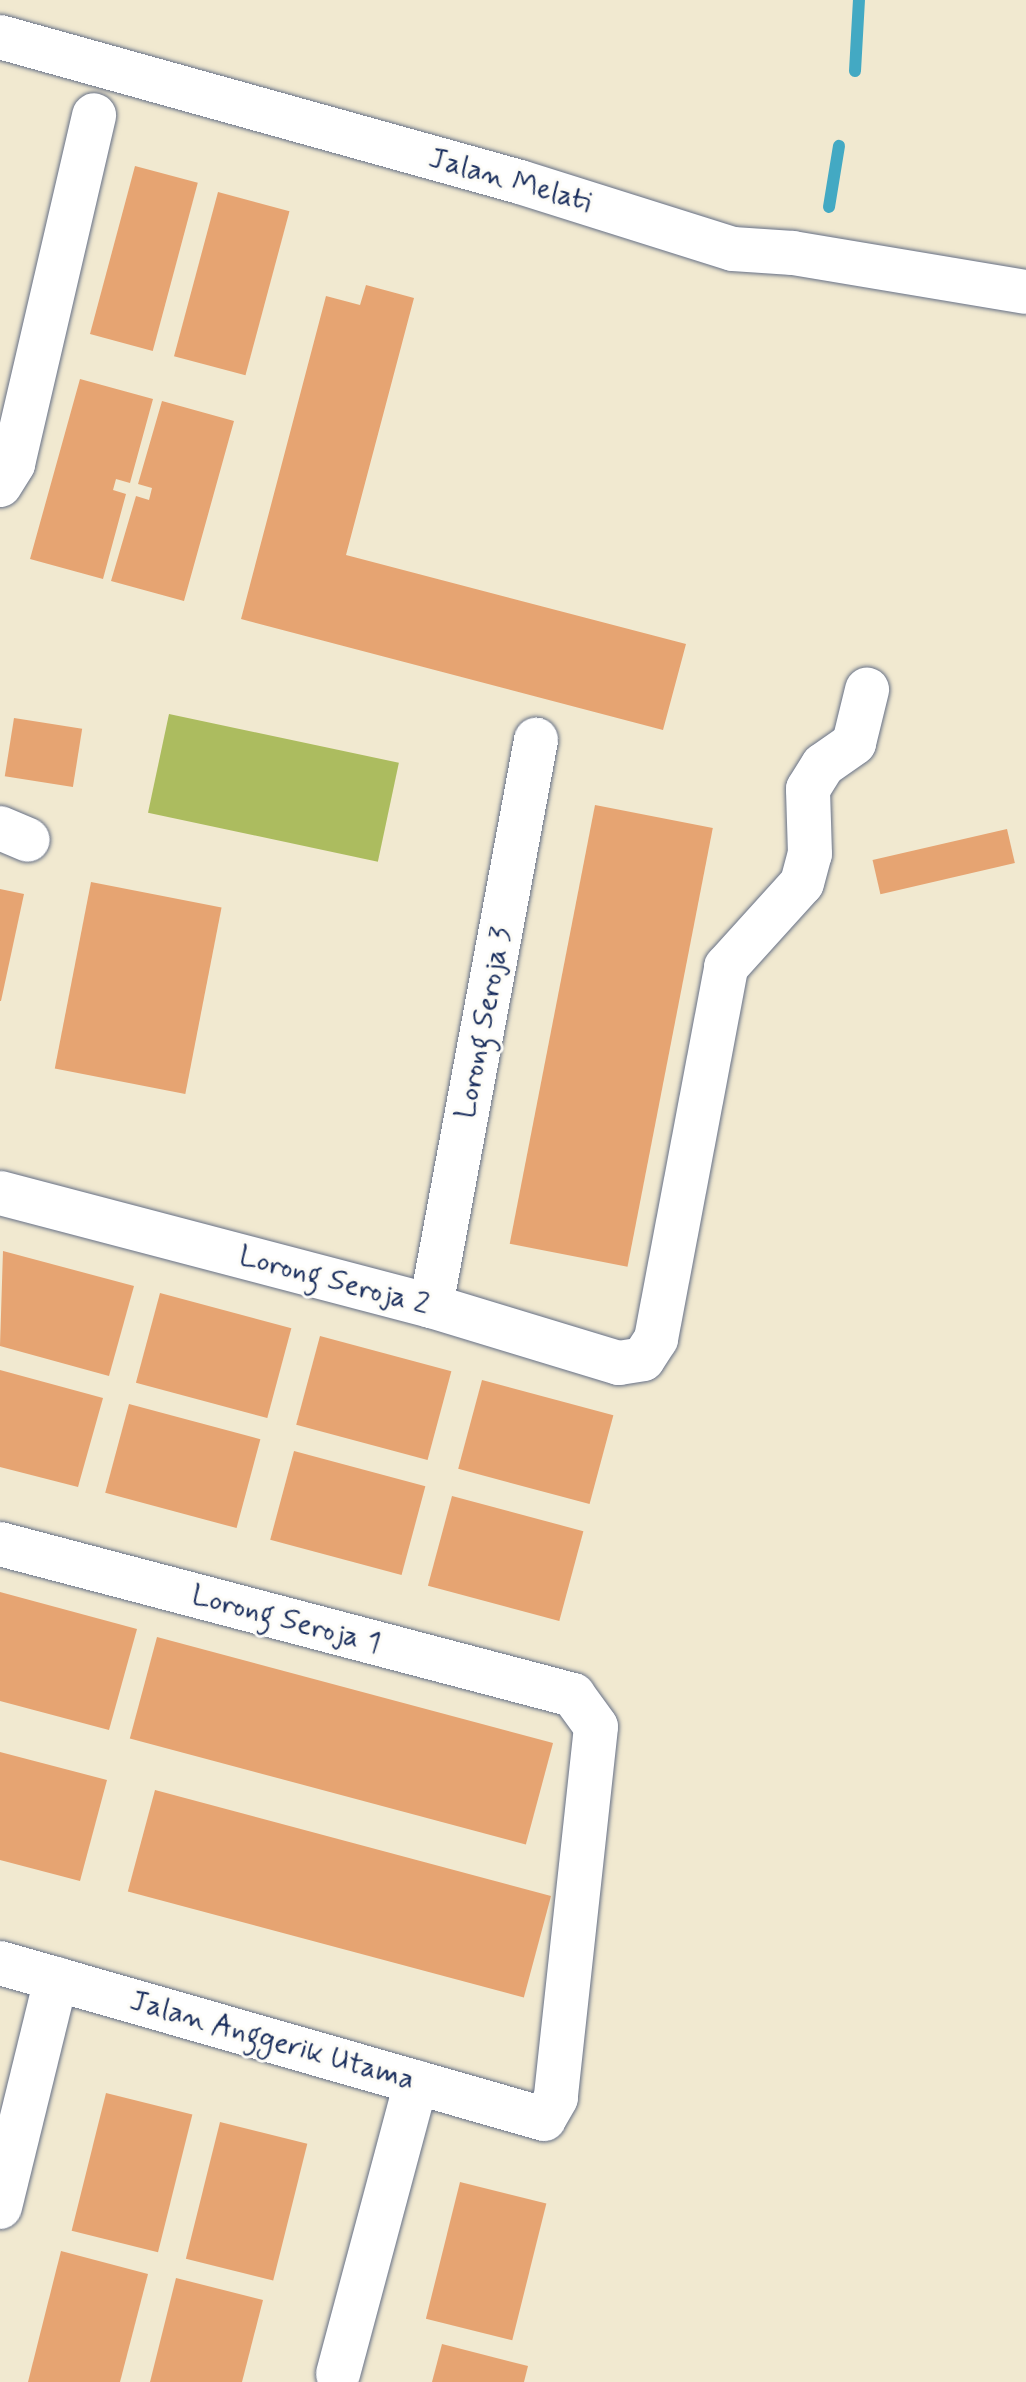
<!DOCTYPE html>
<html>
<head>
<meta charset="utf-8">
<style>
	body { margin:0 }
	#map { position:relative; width:1026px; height:2382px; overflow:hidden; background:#f1e9d0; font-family:Mynerve,sans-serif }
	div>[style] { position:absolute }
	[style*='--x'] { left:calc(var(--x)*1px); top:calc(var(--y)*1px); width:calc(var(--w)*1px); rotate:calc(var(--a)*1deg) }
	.green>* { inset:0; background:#acbc5f; transform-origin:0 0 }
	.stream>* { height:12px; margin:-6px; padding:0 6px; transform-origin:6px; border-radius:6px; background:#43a9c3 }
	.building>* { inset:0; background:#e6a472; transform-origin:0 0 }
	.roads { filter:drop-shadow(0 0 2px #667086) drop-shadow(0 0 2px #667086) }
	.minor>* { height:44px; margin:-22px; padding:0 22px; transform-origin:22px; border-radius:22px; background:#fff }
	span { translate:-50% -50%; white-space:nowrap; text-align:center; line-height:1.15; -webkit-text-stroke:6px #fdfcf7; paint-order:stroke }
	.street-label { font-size:30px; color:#1b2f5e }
</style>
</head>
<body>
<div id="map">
	<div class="green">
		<div style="left:169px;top:714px;width:235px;height:101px;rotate:12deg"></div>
	</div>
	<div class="stream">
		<div style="--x:855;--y:71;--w:71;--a:-86.8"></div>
		<div style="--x:829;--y:207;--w:62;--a:-80.7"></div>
	</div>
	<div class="building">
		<div style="left:135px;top:166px;width:65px;height:174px;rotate:15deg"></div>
		<div style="left:218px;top:192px;width:74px;height:170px;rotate:15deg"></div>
		<div style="clip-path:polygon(366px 285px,414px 298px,346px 555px,686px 644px,663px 730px,241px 619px,326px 296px,360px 305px)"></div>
		<div style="clip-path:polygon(80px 379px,153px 399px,130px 483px,116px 479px,113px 490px,126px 494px,103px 579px,30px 559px)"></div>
		<div style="clip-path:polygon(162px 401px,234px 421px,184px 601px,111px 581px,136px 496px,149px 500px,152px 488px,138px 484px)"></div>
		<div style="left:14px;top:718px;width:69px;height:59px;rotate:9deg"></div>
		<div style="left:595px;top:805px;width:120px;height:447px;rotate:11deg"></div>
		<div style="left:1007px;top:829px;width:35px;height:138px;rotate:77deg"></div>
		<div style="left:91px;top:882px;width:133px;height:190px;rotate:11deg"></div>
		<div style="clip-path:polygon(0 889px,24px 894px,1px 1001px,0 1001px)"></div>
		<div style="clip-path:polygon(3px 1251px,134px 1286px,109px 1376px,0 1346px)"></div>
		<div style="left:160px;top:1293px;width:136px;height:93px;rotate:15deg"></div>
		<div style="left:320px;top:1336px;width:136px;height:92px;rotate:15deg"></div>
		<div style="clip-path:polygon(0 1370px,103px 1398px,78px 1487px,0 1467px)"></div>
		<div style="left:482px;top:1380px;width:136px;height:92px;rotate:15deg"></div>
		<div style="left:129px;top:1404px;width:136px;height:92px;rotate:15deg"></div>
		<div style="left:294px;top:1451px;width:136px;height:92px;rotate:15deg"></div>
		<div style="left:452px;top:1496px;width:136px;height:93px;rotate:15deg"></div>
		<div style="clip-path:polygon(0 1592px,137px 1629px,109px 1730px,0 1701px)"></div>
		<div style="left:157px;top:1637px;width:410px;height:105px;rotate:15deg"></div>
		<div style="clip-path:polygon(0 1752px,107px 1780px,80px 1881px,0 1860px)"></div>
		<div style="left:155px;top:1790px;width:410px;height:105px;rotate:15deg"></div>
		<div style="left:106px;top:2093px;width:89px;height:142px;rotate:14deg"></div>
		<div style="left:220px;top:2122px;width:90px;height:141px;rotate:14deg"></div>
		<div style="left:460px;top:2182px;width:89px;height:141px;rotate:14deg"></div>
		<div style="clip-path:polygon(61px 2251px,148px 2274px,120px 2382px,28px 2382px)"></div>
		<div style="clip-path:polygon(176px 2278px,263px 2300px,242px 2382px,150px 2382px)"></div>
		<div style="clip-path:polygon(442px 2344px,528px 2366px,524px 2382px,432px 2382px)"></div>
	</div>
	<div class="roads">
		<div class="minor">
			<div style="--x:0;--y:37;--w:540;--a:15.58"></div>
			<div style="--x:520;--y:182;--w:223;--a:17.5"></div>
			<div style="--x:733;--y:249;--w:60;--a:3.8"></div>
			<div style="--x:793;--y:253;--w:236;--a:9.5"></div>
			<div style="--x:0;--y:485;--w:25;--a:-58"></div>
			<div style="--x:13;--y:464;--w:358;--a:-76.9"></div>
			<div style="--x:0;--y:828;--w:30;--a:23"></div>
			<div style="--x:0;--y:1193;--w:446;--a:14.7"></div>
			<div style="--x:431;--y:1306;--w:196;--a:16.9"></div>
			<div style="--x:619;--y:1363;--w:24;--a:-9"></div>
			<div style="--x:643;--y:1359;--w:24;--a:-57"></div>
			<div style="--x:656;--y:1339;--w:379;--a:-79.3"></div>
			<div style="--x:726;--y:967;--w:113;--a:-47.9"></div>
			<div style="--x:802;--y:883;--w:30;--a:-75"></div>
			<div style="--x:810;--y:854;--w:65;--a:-91.8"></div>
			<div style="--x:808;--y:789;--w:28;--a:-58"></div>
			<div style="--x:823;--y:765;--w:38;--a:-35"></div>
			<div style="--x:854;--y:743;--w:55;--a:-76.2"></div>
			<div style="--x:431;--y:1306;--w:576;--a:-79.49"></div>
			<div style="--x:0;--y:1544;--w:593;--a:14.76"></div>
			<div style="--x:573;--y:1695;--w:39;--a:54"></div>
			<div style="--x:596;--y:1727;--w:373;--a:96.2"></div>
			<div style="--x:556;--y:2098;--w:24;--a:120"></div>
			<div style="--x:544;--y:2119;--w:566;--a:-164"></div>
			<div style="--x:0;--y:2207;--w:235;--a:-76.2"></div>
			<div style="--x:338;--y:2374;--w:302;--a:-75"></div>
		</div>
	</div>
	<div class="street-label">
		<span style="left:510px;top:181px;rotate:16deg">Jalan Melati</span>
		<span style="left:484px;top:1023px;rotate:-79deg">Lorong Seroja 3</span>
		<span style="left:334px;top:1281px;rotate:15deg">Lorong Seroja 2</span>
		<span style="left:286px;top:1620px;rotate:15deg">Lorong Seroja 1</span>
		<span style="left:272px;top:2041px;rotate:16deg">Jalan Anggerik Utama</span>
	</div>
</div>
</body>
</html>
